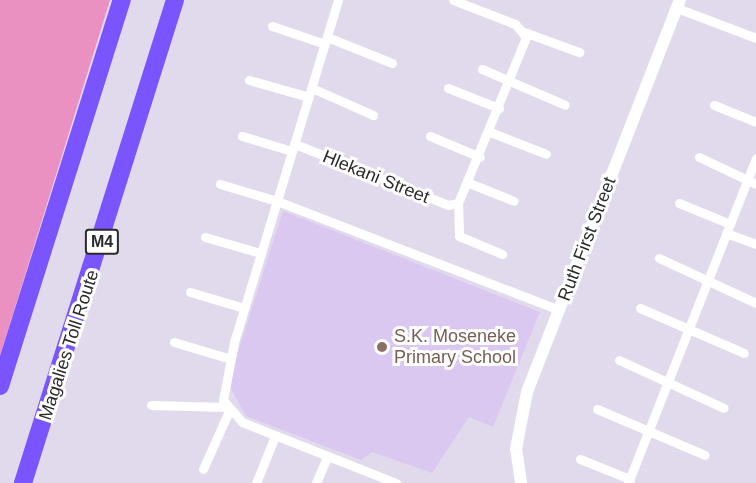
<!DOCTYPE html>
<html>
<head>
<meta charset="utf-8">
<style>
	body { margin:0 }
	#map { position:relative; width:756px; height:483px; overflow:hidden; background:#e1daed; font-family:Arial,sans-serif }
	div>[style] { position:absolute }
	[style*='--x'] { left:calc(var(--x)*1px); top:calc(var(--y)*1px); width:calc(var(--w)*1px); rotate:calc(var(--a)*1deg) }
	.education>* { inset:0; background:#dbc8f1 }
	.green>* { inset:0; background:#ea91c2 }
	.minor>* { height:9px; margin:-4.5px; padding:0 4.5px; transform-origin:4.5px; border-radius:4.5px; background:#fff }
	.tertiary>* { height:12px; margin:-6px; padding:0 6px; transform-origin:6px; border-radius:6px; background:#fff }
	.motorway>* { height:18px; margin:-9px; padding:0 9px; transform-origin:9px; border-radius:9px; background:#7a54ff }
	.dots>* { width:16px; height:16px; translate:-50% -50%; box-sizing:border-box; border:3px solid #fff; border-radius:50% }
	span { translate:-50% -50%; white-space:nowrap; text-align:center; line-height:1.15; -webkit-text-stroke:6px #fff; paint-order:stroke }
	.shield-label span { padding:2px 4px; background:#fff; border:2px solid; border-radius:4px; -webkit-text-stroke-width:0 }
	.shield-label { font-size:16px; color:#2a2a2a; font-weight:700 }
	.street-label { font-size:18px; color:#2a2a2a }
	.education-label { font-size:18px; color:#785e54 }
	.left { translate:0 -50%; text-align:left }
</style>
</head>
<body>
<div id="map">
	<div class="education">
		<div style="clip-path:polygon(283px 211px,540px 312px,493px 427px,469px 417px,432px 473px,372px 452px,361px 460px,246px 416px,228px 383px)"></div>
	</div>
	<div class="green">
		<div style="clip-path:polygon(0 0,110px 0,0 356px)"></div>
	</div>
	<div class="minor">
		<div style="--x:338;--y:0;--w:358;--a:106.9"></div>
		<div style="--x:234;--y:343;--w:58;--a:100.9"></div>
		<div style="--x:223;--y:400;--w:29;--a:49"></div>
		<div style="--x:242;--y:422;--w:166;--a:21.6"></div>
		<div style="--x:677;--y:8;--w:85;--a:20.8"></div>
		<div style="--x:272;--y:26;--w:56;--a:18.8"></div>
		<div style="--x:524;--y:32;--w:59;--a:20"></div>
		<div style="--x:327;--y:37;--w:70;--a:21.8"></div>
		<div style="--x:482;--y:69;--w:90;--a:23.4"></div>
		<div style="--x:249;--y:80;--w:62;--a:15.8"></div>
		<div style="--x:312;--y:88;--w:67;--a:23.9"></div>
		<div style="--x:448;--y:88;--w:55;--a:21.4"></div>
		<div style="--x:714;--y:105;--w:45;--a:22"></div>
		<div style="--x:490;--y:132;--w:60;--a:21.4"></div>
		<div style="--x:242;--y:136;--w:52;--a:16.7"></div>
		<div style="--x:430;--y:136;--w:54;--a:22.8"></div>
		<div style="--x:295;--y:144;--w:165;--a:21.7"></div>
		<div style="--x:448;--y:205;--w:10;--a:-11"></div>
		<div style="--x:458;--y:203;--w:179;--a:-67.7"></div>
		<div style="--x:526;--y:37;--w:17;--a:-130"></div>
		<div style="--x:515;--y:24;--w:66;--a:-158.8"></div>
		<div style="--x:699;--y:157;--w:63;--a:25.3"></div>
		<div style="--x:469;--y:183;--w:48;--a:21.8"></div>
		<div style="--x:220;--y:184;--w:59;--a:16.6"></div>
		<div style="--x:277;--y:201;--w:302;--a:21.1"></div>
		<div style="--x:458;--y:203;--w:33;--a:88"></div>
		<div style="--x:459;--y:236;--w:47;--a:22.7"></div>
		<div style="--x:679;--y:203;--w:55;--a:22.4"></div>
		<div style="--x:726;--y:233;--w:32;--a:20"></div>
		<div style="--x:205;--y:237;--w:57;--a:16.2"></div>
		<div style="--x:659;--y:258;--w:107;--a:24.9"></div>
		<div style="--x:190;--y:292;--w:56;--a:16.5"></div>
		<div style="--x:640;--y:308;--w:113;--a:23.4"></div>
		<div style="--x:174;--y:342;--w:59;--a:16.6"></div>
		<div style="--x:619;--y:360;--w:115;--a:24.6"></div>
		<div style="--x:151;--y:405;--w:75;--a:1.5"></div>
		<div style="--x:597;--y:409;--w:117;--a:23.1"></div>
		<div style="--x:580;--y:459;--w:54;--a:21.8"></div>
		<div style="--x:203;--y:469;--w:64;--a:-65.9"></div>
		<div style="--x:256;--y:483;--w:51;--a:-68"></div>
		<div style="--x:316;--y:483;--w:28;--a:-67"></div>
		<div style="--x:628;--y:483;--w:349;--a:-68.5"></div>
	</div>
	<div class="tertiary">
		<div style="--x:521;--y:483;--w:34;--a:-98"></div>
		<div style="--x:516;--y:449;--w:58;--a:-79.1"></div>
		<div style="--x:527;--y:392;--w:421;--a:-68.7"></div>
	</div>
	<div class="motorway">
		<div style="--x:0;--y:386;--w:405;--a:-72.5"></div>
		<div style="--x:23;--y:483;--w:506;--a:-72.53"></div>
	</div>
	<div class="dots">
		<div style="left:382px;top:347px;background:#8d6e63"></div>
	</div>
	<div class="shield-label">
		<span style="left:102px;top:242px">M4</span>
	</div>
	<div class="street-label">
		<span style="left:376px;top:177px;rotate:22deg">Hlekani Street</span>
		<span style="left:587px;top:239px;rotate:-69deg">Ruth First Street</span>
		<span style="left:69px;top:345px;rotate:-72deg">Magalies Toll Route</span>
	</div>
	<div class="education-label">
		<span class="left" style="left:394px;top:347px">S.K. Moseneke<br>Primary School</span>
	</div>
</div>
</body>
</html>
